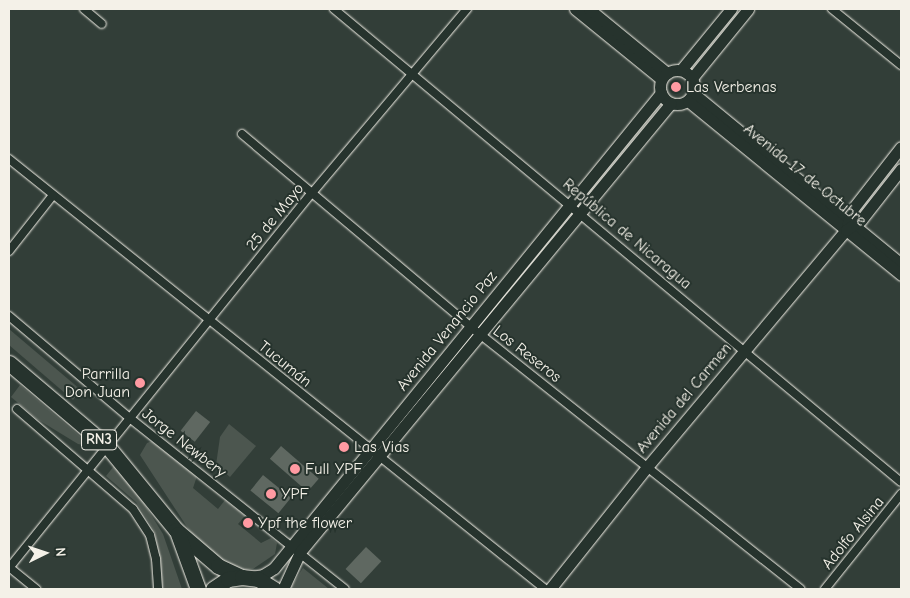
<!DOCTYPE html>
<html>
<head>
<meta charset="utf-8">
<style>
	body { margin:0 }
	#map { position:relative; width:910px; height:598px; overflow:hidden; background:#323e38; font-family:"Comic Neue",sans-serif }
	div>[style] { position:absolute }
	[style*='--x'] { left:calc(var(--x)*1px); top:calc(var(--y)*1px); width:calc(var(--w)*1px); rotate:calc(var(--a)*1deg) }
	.green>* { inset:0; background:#4c564f }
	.building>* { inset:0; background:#5f6861; transform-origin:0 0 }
	.roads { filter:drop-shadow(0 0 1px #f4f1e8) drop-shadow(0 0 1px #f4f1e8) }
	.street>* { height:8px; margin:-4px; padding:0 4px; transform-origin:4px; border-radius:4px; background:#26332d }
	.secondary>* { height:11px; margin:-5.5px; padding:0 5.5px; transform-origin:5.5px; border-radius:5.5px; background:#26332d }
	.secondary>.ring { margin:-5.5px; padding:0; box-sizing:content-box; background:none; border:11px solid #26332d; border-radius:50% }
	.highway>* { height:15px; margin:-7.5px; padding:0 7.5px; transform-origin:7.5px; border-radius:7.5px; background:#26332d }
	.dots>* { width:14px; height:14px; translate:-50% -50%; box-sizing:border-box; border:2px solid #26332d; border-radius:50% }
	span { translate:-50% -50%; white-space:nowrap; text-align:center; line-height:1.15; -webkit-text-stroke:4px #26332d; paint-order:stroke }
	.shield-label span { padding:1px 4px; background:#26332d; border:1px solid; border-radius:4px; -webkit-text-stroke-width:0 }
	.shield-label { font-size:15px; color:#f4f1e8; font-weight:700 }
	.poi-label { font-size:16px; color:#f4f1e8 }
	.left { translate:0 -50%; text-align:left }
	.right { translate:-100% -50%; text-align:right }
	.street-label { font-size:16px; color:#f4f1e8 }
	.frame { position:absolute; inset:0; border:10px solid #f4f1e8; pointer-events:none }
	.north { position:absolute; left:20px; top:528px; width:50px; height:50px; -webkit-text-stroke:4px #26332d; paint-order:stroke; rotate:86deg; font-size:14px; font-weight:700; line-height:20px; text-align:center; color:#f4f1e8 }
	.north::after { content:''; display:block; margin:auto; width:18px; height:22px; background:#f4f1e8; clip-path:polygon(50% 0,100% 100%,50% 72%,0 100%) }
</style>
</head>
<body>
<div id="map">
	<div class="green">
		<div style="clip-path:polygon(658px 105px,663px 108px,581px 206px,577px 203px)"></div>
		<div style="clip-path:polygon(9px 329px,81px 390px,73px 400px,9px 345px)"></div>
		<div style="clip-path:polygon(20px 385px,81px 437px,88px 446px,78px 444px,37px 419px,11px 397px)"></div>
		<div style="clip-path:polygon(229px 424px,256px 446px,230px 477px,216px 465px,220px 437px)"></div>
		<div style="clip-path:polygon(152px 441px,197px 476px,193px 488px,218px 509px,225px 500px,245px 516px,238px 524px,261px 543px,271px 538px,277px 543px,275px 554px,253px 569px,241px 570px,211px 554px,189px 530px,140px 455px,147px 443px)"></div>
		<div style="clip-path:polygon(114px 466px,137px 492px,163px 534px,182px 589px,163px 589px,155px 532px,136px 502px,106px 476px)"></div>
		<div style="clip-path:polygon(303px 568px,329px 589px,290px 589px)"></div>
	</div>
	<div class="building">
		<div style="left:196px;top:411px;width:18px;height:25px;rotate:38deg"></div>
		<div style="left:281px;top:446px;width:50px;height:17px;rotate:41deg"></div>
		<div style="left:263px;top:475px;width:36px;height:20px;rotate:39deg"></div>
		<div style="left:366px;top:547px;width:21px;height:30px;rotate:43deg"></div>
	</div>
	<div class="roads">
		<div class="street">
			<div style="--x:84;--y:9;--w:23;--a:40"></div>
			<div style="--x:334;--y:9;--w:738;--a:39.84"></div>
			<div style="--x:832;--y:9;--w:89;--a:39.1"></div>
			<div style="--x:242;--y:134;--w:312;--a:40.1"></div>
			<div style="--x:481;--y:335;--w:408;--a:38.5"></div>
			<div style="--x:9;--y:159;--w:687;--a:38.74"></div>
			<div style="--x:9;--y:251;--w:71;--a:-51.8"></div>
			<div style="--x:9;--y:316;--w:160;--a:40.2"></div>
			<div style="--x:131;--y:419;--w:273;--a:38.5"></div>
			<div style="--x:17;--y:409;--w:153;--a:40.8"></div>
			<div style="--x:133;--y:509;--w:31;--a:57"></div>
			<div style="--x:150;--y:535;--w:25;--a:76"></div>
			<div style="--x:156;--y:559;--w:30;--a:86"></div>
			<div style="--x:9;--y:567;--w:35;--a:39"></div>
			<div style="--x:9;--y:568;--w:482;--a:-51.1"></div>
			<div style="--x:312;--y:193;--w:241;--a:-49.9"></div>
			<div style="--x:825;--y:589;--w:122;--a:-51.3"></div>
		</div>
		<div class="secondary">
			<div style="--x:575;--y:9;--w:111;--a:39.1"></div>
			<div style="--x:589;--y:9;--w:101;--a:39.4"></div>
			<div class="ring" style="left:660px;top:70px;width:23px;height:23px"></div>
			<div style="--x:681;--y:70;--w:79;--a:-50.7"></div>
			<div style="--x:692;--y:78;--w:89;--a:-50.9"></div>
			<div style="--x:693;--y:93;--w:269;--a:39.4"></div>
			<div style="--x:688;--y:101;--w:275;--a:39.2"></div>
			<div style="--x:847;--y:226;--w:16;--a:-75"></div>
			<div style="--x:851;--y:211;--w:81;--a:-52"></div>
			<div style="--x:251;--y:577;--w:12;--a:-9"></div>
			<div style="--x:263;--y:575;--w:13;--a:-32"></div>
			<div style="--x:274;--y:568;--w:613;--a:-50.83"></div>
			<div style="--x:283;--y:589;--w:41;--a:-65.3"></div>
			<div style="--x:300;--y:552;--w:582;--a:-50.43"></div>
			<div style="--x:550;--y:589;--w:156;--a:-51.5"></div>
			<div style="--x:647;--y:467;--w:309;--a:-50"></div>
			<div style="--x:846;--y:230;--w:18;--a:-34"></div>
			<div style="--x:861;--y:220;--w:65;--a:-51.9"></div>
		</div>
		<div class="highway">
			<div style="--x:9;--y:363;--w:130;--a:40.3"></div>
			<div style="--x:108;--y:447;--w:107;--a:50.7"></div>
			<div style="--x:176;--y:530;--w:55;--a:40.6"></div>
			<div style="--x:218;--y:566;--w:26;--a:25"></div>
			<div style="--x:178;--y:534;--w:59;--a:70"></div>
			<div style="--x:213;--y:589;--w:18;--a:-34"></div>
			<div style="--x:228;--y:579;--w:14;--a:-8"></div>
			<div style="--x:242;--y:577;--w:16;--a:7"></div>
			<div style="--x:258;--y:579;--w:19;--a:32"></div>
		</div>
	</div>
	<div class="dots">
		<div style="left:676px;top:87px;background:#ff9aa2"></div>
		<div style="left:140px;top:383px;background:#ff9aa2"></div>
		<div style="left:344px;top:447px;background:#ff9aa2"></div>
		<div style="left:295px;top:469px;background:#ff9aa2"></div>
		<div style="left:271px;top:494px;background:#ff9aa2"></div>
		<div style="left:248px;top:523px;background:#ff9aa2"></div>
	</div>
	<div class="shield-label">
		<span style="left:99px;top:440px">RN3</span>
	</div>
	<div class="poi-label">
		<span class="left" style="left:686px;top:87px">Las Verbenas</span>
		<span class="right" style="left:130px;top:383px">Parrilla<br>Don Juan</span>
		<span class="left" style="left:354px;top:447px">Las Vias</span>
		<span class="left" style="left:305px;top:469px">Full YPF</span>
		<span class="left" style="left:281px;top:494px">YPF</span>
		<span class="left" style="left:258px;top:523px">Ypf the flower</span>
	</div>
	<div class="street-label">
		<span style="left:805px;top:175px;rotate:39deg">Avenida 17 de Octubre</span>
		<span style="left:275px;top:217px;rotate:-51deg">25 de Mayo</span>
		<span style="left:627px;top:234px;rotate:40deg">República de Nicaragua</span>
		<span style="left:447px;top:331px;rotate:-51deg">Avenida Venancio Paz</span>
		<span style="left:527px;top:354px;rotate:38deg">Los Reseros</span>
		<span style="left:285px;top:364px;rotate:39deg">Tucumán</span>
		<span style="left:684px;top:398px;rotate:-50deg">Avenida del Carmen</span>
		<span style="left:184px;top:443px;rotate:38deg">Jorge Newbery</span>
		<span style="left:853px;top:533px;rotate:-51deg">Adolfo Alsina</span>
	</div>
	<div class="frame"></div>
	<div class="north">N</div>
</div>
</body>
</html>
